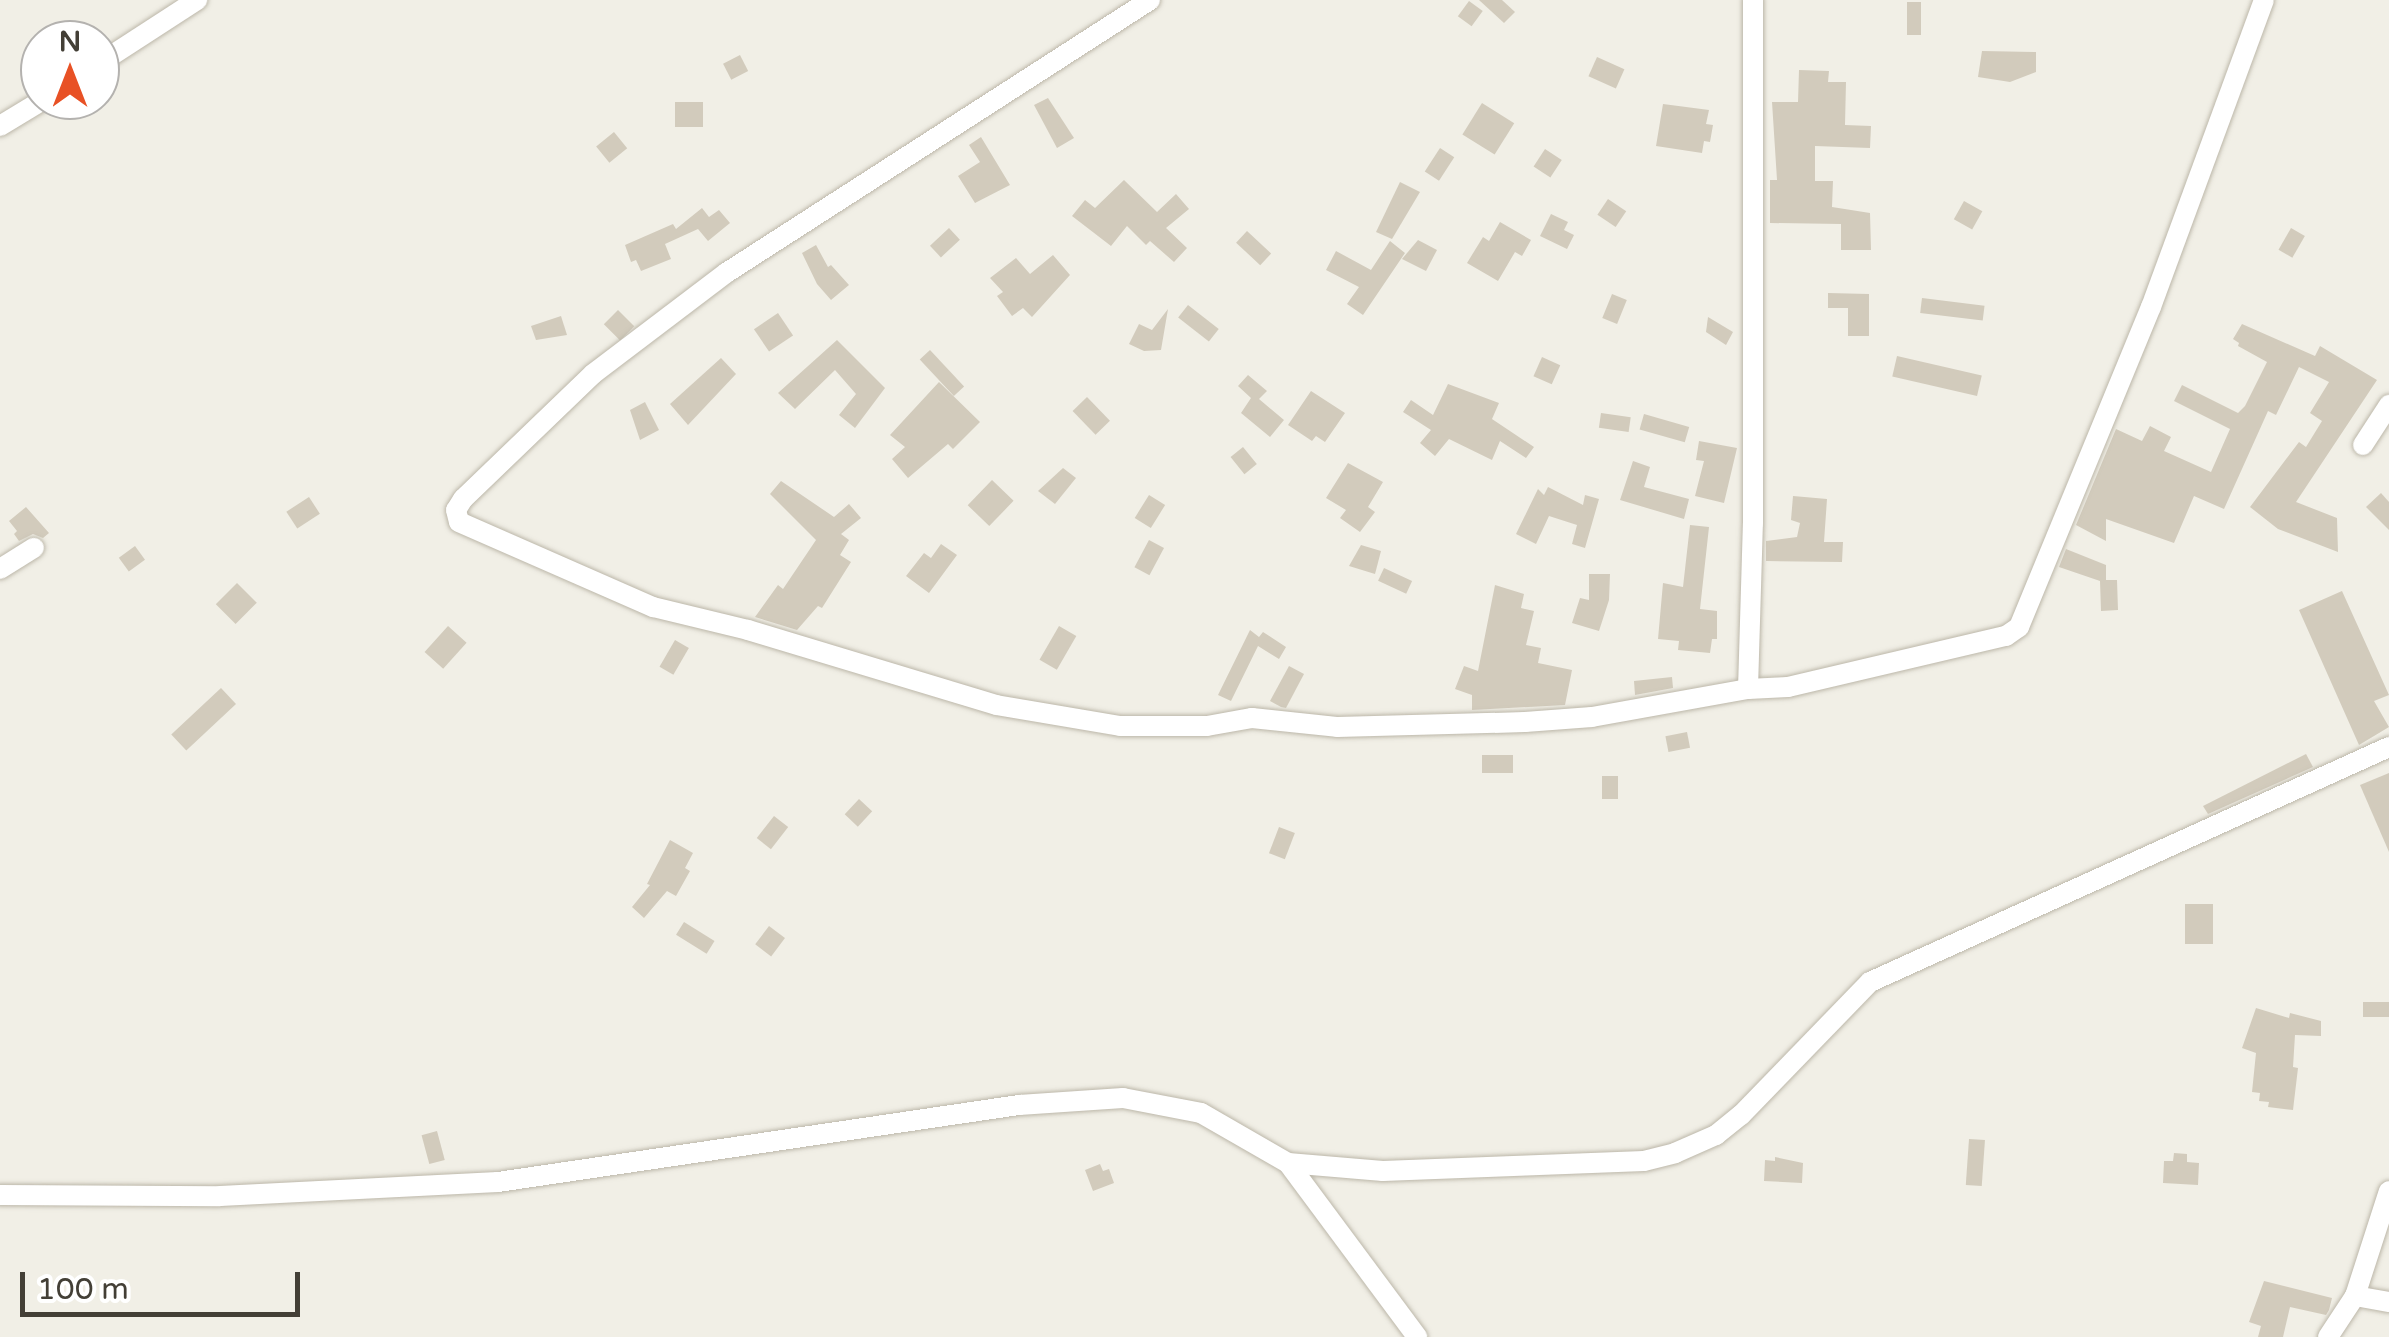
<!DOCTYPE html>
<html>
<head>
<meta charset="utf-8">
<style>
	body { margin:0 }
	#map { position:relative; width:2389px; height:1337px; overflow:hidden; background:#f1efe6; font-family:"Varela Round",sans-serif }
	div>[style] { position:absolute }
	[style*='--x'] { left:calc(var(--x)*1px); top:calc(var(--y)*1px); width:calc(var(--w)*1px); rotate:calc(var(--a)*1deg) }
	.building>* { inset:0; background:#d2cbbc; transform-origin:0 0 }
	.roads { filter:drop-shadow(0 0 2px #bcb7a9) drop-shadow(0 0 2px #bcb7a9) }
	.minor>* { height:20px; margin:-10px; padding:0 10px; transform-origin:10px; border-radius:10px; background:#fff }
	span { translate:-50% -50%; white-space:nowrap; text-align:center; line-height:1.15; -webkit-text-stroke:9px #fff; paint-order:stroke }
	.north { position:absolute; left:20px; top:20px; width:100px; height:100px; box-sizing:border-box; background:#fff; border:2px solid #b4b2af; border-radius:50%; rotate:0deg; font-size:28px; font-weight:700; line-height:40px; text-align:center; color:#433f36 }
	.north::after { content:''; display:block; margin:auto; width:35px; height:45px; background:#e85125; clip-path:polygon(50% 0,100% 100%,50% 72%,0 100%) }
	.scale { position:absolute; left:20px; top:1272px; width:280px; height:45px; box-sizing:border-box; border:5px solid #433f36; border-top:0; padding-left:12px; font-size:30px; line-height:35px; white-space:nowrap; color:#433f36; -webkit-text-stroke:8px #fff; paint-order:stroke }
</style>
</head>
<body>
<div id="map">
	<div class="building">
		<div style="clip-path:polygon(1479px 0,1502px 0,1515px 12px,1504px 23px)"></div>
		<div style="left:1469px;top:1px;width:17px;height:19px;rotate:36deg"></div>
		<div style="left:1907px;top:2px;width:14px;height:33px"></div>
		<div style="clip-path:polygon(1982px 51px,2036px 52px,2036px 72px,2010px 82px,1978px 77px)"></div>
		<div style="left:740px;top:55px;width:18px;height:19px;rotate:63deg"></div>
		<div style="left:1597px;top:57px;width:30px;height:21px;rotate:24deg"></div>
		<div style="clip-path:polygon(1799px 70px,1829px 71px,1828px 82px,1846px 82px,1845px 125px,1871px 126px,1870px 148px,1815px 146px,1815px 181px,1833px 181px,1832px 207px,1870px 213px,1871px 250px,1841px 250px,1841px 224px,1770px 223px,1770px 180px,1777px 180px,1772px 102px,1798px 102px)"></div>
		<div style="clip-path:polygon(1048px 98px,1074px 138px,1057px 148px,1034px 105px)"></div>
		<div style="left:675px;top:102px;width:28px;height:25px"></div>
		<div style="left:1482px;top:103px;width:38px;height:37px;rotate:32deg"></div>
		<div style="clip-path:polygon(1663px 104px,1709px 110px,1706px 124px,1713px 125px,1710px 142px,1704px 141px,1702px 153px,1656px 146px)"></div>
		<div style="left:614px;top:132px;width:21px;height:23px;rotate:51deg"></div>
		<div style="clip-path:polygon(981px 137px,1010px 185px,975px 203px,958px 176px,980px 162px,969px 145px)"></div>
		<div style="left:1440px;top:148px;width:17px;height:28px;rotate:33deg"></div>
		<div style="left:1545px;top:149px;width:20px;height:21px;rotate:33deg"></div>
		<div style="clip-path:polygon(1124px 180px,1157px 212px,1176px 194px,1189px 209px,1166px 228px,1187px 248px,1174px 262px,1150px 241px,1146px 245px,1127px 226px,1111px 246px,1072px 216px,1085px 200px,1095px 208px)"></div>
		<div style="clip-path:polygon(1400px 182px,1420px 192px,1392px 239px,1376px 232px)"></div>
		<div style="left:1608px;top:199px;width:22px;height:19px;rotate:34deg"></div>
		<div style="left:1964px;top:201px;width:21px;height:21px;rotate:29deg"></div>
		<div style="clip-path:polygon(702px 208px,709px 217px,719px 210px,730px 223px,708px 241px,698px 229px,665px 244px,671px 259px,641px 271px,636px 260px,631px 262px,625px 245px,673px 224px,676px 229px)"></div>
		<div style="clip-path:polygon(1551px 214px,1568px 222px,1564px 230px,1574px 235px,1567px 249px,1540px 236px)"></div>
		<div style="clip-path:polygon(1500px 222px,1531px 240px,1522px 256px,1515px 252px,1498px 281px,1467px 263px,1483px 237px,1489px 241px)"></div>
		<div style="left:949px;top:228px;width:16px;height:26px;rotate:47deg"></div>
		<div style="left:2291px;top:228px;width:16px;height:25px;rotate:30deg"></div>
		<div style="left:1247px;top:231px;width:33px;height:16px;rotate:43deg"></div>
		<div style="clip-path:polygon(1418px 240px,1437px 250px,1426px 271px,1402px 259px)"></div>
		<div style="clip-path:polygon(1390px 241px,1405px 253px,1363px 315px,1347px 304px,1359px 287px,1326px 270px,1336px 251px,1371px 270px)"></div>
		<div style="clip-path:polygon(816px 245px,828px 267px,831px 265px,849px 285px,831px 300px,817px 284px,802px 253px)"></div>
		<div style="clip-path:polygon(1053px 255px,1070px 275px,1032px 317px,1023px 308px,1012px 316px,997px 296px,1003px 292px,990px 278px,1016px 258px,1030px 274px)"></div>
		<div style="clip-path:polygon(1828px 293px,1869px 294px,1869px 336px,1848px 336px,1848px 308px,1828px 308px)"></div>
		<div style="left:1612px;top:294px;width:16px;height:26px;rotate:22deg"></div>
		<div style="left:1922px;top:298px;width:63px;height:15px;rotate:7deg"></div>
		<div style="left:1188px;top:305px;width:39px;height:16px;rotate:38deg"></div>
		<div style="clip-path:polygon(1168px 309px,1161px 350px,1144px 351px,1129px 344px,1139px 324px,1152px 330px)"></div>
		<div style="left:618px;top:310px;width:23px;height:20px;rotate:45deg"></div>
		<div style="left:778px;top:313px;width:27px;height:29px;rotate:56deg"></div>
		<div style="clip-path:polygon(561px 316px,567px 335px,536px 340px,531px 326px)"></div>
		<div style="clip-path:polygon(1708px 317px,1733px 332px,1726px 345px,1706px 332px)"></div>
		<div style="clip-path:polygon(2242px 324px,2315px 356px,2320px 346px,2377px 380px,2296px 502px,2337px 518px,2338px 552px,2278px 529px,2250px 507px,2299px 442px,2306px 447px,2322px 421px,2310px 413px,2329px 382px,2299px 367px,2276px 415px,2268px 411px,2224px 509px,2194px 496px,2174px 543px,2106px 519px,2106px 541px,2076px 525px,2116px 429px,2142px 441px,2150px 426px,2171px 437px,2164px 451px,2211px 472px,2230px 429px,2174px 401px,2182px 385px,2238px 413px,2245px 406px,2267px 362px,2238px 346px,2239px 343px,2233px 339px)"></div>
		<div style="clip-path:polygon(837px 340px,885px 388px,855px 428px,839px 415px,856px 394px,835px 370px,795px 409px,778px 393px)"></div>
		<div style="left:930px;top:350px;width:50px;height:14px;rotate:47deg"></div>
		<div style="left:1897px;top:356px;width:87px;height:21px;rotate:13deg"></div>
		<div style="left:1542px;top:357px;width:20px;height:21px;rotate:24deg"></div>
		<div style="clip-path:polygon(721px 358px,736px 374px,688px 425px,670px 404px)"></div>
		<div style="clip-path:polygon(1248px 375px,1267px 391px,1259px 399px,1284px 420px,1270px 437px,1241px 413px,1251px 398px,1238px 386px)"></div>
		<div style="clip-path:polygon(939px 382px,980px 422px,953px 449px,948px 444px,908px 478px,892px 459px,905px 447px,890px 435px)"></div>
		<div style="clip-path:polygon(1448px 384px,1499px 403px,1492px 419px,1534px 447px,1526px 458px,1500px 441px,1492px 460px,1449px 439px,1435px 456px,1420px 443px,1431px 430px,1403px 412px,1411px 400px,1433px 415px)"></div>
		<div style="clip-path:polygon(1311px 391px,1345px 413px,1325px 442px,1316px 436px,1312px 441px,1288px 425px)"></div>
		<div style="left:1087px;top:397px;width:33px;height:20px;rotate:46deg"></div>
		<div style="clip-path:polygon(645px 402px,659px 430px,640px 440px,630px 410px)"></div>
		<div style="left:1601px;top:413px;width:30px;height:15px;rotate:8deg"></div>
		<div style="left:1644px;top:414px;width:47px;height:16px;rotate:16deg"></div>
		<div style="clip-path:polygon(1699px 441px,1737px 448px,1724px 503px,1695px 496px,1704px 461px,1696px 460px)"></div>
		<div style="left:1243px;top:447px;width:22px;height:16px;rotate:51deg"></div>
		<div style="clip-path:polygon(1633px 461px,1650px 467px,1644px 487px,1689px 499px,1684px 519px,1620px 500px)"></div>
		<div style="clip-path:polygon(1348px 463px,1383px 482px,1368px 507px,1375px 512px,1360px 532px,1340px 518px,1346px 510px,1326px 498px)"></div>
		<div style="clip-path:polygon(1063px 468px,1076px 478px,1055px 504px,1038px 491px)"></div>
		<div style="left:992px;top:480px;width:30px;height:35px;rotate:44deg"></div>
		<div style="clip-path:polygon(781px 481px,834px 517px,849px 504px,861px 518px,841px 534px,849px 540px,840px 555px,851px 562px,822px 608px,818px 606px,797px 630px,755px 617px,778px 585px,783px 589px,816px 540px,770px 494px)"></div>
		<div style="clip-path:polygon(1548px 487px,1583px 505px,1585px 495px,1599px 499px,1585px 548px,1572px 544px,1577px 525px,1549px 516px,1536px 544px,1516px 534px,1538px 489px,1544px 495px)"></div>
		<div style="clip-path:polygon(2381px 493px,2389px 502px,2389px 530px,2366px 507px)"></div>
		<div style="left:1149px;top:495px;width:19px;height:27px;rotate:32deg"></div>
		<div style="clip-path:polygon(1793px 496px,1827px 499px,1824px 542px,1843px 542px,1842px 562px,1766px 561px,1766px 541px,1797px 537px,1800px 523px,1791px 520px)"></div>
		<div style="left:309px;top:497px;width:20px;height:27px;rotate:57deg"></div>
		<div style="clip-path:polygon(26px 507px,49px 533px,43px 538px,33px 534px,19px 541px,14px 534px,17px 531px,9px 521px)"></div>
		<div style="clip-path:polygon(1690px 525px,1709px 527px,1700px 609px,1717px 611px,1717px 639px,1712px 639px,1710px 653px,1678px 650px,1679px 641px,1658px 639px,1663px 583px,1683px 587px)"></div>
		<div style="left:1149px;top:540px;width:17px;height:31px;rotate:28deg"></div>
		<div style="clip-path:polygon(941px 544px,957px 555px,929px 593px,906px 576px,924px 553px,931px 558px)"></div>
		<div style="clip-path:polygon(1361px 545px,1381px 551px,1375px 574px,1349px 566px)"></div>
		<div style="left:135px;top:546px;width:17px;height:20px;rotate:54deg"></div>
		<div style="clip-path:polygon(2066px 549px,2106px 565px,2106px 580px,2117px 580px,2118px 610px,2101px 611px,2100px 581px,2059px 567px)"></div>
		<div style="left:1384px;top:568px;width:31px;height:14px;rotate:25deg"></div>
		<div style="clip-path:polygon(1589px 574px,1610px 574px,1609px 600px,1599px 631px,1572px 623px,1580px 598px,1589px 600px)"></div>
		<div style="left:237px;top:583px;width:28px;height:30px;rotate:45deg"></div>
		<div style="clip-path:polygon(1495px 585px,1524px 594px,1521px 608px,1534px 611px,1526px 645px,1541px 648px,1538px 663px,1572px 670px,1565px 705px,1472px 710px,1472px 695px,1455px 689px,1464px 666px,1478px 671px)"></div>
		<div style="clip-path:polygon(2342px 591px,2389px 695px,2374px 701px,2389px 727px,2359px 745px,2299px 610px)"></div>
		<div style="left:448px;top:626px;width:25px;height:35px;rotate:42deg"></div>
		<div style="left:1059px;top:626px;width:20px;height:39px;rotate:30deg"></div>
		<div style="clip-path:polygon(1250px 630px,1259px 637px,1263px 632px,1286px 647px,1279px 659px,1258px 646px,1231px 701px,1218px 695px)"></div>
		<div style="left:675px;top:640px;width:16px;height:31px;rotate:30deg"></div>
		<div style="clip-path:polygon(1289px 666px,1304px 674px,1286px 708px,1281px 707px,1270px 701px)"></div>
		<div style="clip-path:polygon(1672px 677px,1673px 688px,1635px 695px,1634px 681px)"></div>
		<div style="left:221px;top:688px;width:22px;height:68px;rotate:47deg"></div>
		<div style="left:1687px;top:732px;width:16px;height:22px;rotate:79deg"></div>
		<div style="clip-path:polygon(2306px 754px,2313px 767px,2208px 814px,2203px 806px)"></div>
		<div style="left:1482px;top:755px;width:31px;height:18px"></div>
		<div style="clip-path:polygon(2389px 773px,2389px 852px,2360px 785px)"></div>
		<div style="left:1602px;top:776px;width:16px;height:23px"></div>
		<div style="left:859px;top:799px;width:18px;height:21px;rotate:43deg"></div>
		<div style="left:774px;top:816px;width:18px;height:28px;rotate:38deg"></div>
		<div style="left:1279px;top:827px;width:17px;height:28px;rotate:21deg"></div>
		<div style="clip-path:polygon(670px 840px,693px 853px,685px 868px,690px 871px,676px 896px,667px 891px,644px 918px,632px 907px,650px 885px,647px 884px)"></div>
		<div style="left:2185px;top:904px;width:28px;height:40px"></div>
		<div style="left:684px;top:922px;width:36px;height:15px;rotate:32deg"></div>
		<div style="left:769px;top:926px;width:20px;height:23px;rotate:37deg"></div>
		<div style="left:2363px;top:1002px;width:26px;height:15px"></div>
		<div style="clip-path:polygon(2256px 1008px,2289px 1018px,2290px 1013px,2321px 1021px,2321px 1036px,2295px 1035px,2293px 1067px,2298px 1068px,2293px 1110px,2268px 1107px,2269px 1102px,2259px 1101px,2260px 1093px,2252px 1092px,2256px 1053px,2242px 1048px)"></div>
		<div style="left:437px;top:1131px;width:30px;height:16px;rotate:75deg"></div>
		<div style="left:1969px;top:1139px;width:16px;height:46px;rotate:4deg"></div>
		<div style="clip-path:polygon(2174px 1153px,2187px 1154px,2187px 1162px,2199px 1163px,2198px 1185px,2163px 1183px,2164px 1161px,2173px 1161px)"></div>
		<div style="clip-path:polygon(1775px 1157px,1803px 1163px,1802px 1183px,1764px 1181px,1765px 1160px,1775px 1161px)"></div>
		<div style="clip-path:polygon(1100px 1164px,1103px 1171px,1109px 1169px,1114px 1183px,1093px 1191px,1085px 1170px)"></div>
		<div style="clip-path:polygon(2264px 1281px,2332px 1298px,2329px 1310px,2326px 1315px,2290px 1307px,2283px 1337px,2258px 1337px,2261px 1326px,2249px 1322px)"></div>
	</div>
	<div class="roads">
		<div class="minor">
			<div style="--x:1150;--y:0;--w:504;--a:147.22"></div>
			<div style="--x:726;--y:273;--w:167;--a:142.8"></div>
			<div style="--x:593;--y:374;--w:180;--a:136.1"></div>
			<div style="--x:463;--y:499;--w:13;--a:122"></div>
			<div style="--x:456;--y:510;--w:12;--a:76"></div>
			<div style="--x:459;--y:522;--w:212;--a:23.7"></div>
			<div style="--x:653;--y:607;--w:98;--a:13.6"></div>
			<div style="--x:748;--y:630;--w:259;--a:16.8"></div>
			<div style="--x:996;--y:705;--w:126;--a:9.6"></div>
			<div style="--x:1120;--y:726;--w:87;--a:0"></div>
			<div style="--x:1207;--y:726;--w:46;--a:-10.1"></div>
			<div style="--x:1252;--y:718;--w:85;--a:6"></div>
			<div style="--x:1337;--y:727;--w:188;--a:-1.5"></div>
			<div style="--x:1525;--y:722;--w:67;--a:-4.3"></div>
			<div style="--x:1592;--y:717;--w:158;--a:-10.2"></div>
			<div style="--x:1748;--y:689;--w:166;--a:-88.3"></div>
			<div style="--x:1753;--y:523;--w:523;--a:-90"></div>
			<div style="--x:100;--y:63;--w:116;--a:-33"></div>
			<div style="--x:0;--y:126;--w:50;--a:-31.2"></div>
			<div style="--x:2363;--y:445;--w:48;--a:-57"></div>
			<div style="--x:0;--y:569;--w:40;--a:-32"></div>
			<div style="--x:1748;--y:689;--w:40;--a:-2.9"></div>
			<div style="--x:1788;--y:687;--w:224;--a:-13.2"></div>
			<div style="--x:2006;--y:636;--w:16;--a:-35"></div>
			<div style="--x:2019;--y:627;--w:346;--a:-67.6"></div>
			<div style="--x:2151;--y:307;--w:327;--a:-69.8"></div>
			<div style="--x:1288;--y:1163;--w:95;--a:4.8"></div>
			<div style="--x:1383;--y:1171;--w:261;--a:-2.2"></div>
			<div style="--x:1644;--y:1161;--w:32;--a:-14"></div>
			<div style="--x:1675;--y:1153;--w:45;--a:-23.7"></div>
			<div style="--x:1716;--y:1135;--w:32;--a:-39"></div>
			<div style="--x:1741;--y:1115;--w:185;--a:-45.9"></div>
			<div style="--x:1870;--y:982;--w:570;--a:-24.36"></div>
			<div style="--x:0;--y:1195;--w:220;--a:0.3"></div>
			<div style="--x:220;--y:1196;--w:278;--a:-2.9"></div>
			<div style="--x:498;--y:1182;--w:527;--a:-8.41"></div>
			<div style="--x:1019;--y:1105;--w:104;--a:-3.9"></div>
			<div style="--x:1123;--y:1098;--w:79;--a:10.9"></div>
			<div style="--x:1201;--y:1113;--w:100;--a:29.9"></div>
			<div style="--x:1288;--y:1163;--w:217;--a:53.4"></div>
			<div style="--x:2355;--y:1296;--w:35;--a:10"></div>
			<div style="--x:2328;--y:1337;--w:49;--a:-56.6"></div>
			<div style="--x:2355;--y:1296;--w:110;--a:-72.1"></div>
		</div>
	</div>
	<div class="north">N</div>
	<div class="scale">100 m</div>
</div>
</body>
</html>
